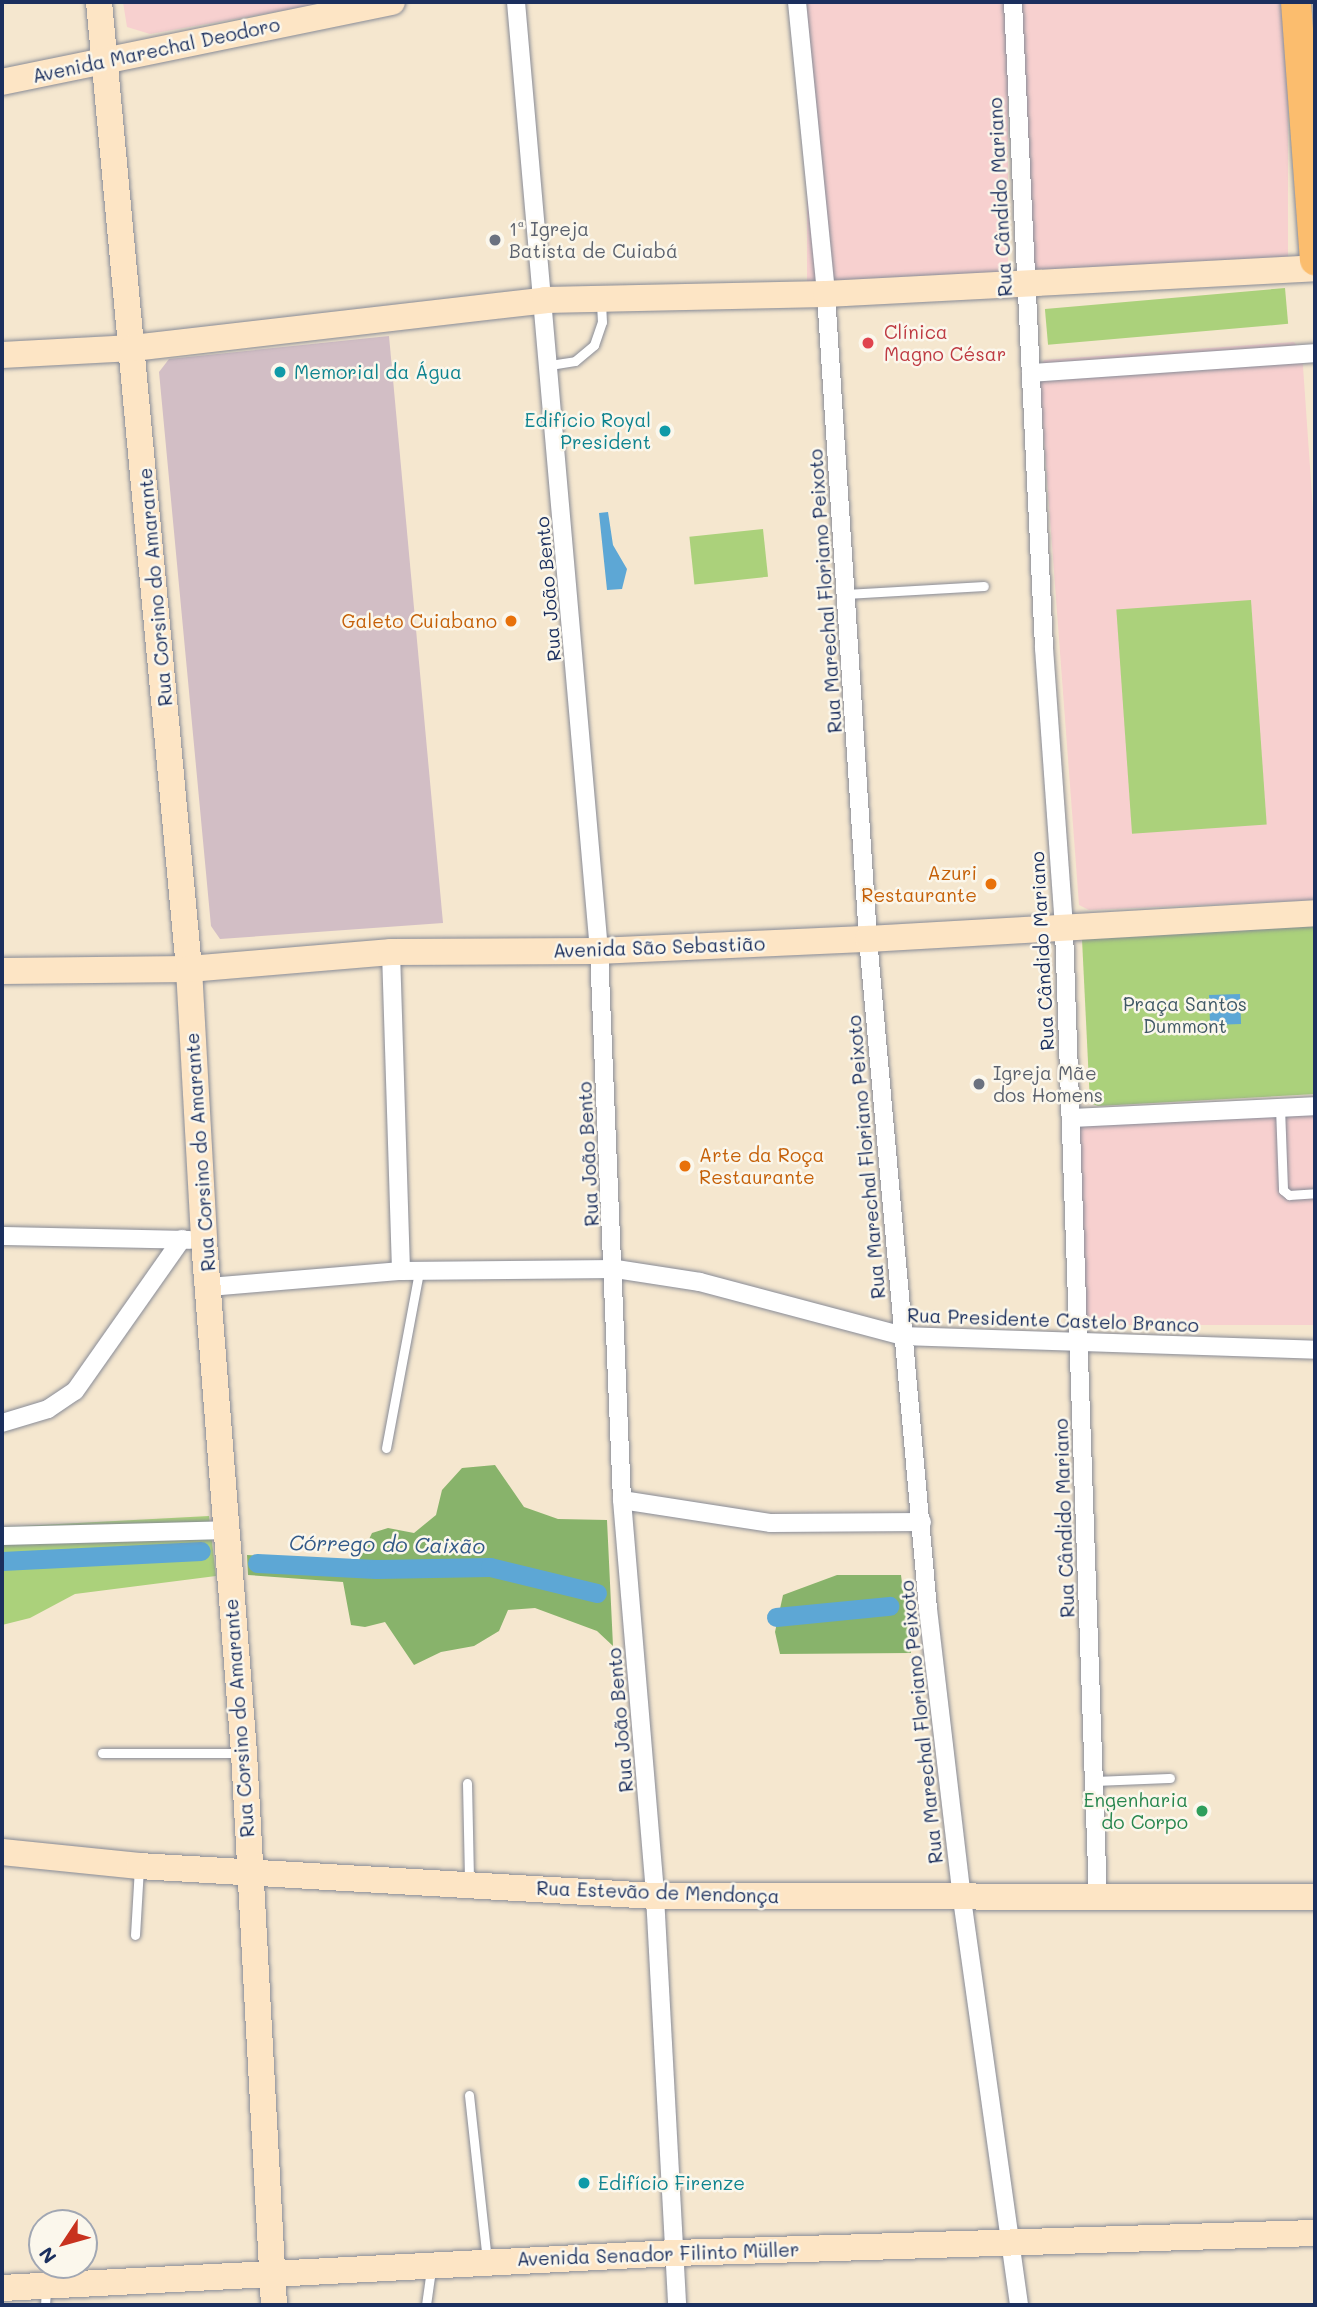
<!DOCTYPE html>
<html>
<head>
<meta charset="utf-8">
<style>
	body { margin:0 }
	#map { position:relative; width:1317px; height:2307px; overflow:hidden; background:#f5e7cf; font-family:Mali,sans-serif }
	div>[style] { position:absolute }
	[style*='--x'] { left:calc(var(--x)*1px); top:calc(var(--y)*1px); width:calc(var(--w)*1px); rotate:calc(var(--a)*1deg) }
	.built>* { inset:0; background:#f7d0cf; transform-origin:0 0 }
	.industrial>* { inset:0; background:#d2bec5 }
	.green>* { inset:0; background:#abd17b; transform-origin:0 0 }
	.forest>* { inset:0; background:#88b36b }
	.water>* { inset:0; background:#5da7d5; transform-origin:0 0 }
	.canal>* { height:19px; margin:-9.5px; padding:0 9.5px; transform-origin:9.5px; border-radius:9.5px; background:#5da7d5 }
	.roads { filter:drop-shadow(0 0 2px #888b96) drop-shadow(0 0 2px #888b96) }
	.lane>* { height:9px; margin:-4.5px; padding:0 4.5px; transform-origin:4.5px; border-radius:4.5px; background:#fff }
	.street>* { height:18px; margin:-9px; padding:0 9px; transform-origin:9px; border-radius:9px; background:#fff }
	.secondary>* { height:26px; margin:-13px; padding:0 13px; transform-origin:13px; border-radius:13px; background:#fde5c5 }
	.primary>* { height:30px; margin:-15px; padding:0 15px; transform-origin:15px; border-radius:15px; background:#fbbd6e }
	.dots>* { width:19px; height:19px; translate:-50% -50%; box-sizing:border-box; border:4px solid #fbf7ec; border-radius:50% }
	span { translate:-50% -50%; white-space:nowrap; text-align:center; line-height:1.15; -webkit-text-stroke:5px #fbf7ec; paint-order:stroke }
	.street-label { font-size:19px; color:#1b2f5e }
	.worship-label { font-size:19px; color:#5b616d }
	.left { translate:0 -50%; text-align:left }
	.health-label { font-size:19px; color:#be3a42 }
	.culture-label { font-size:19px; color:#0d838f }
	.right { translate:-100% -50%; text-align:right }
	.food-label { font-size:19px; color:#c56008 }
	.park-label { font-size:19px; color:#3f5865 }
	.leisure-label { font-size:19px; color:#27864d }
	.water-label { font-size:21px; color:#325988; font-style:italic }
	.frame { position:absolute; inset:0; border:4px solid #1b2f5e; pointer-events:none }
	.north { position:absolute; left:28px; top:2209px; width:70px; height:70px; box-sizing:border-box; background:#fbf7ec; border:2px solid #a1a7b3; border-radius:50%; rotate:234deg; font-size:19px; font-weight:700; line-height:28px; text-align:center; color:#1b2f5e }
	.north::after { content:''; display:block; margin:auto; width:24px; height:32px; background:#c8321e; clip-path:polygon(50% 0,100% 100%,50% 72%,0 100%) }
</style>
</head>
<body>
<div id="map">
	<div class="built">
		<div style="clip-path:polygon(123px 2px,331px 2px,150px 34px,127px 27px)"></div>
		<div style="left:807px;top:2px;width:201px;height:283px"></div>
		<div style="left:1019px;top:2px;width:269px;height:269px"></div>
		<div style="clip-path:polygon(1294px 342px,1302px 352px,1315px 539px,1315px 900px,1089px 910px,1079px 905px,1039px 372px,1044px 360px)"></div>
		<div style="left:1315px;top:1112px;width:213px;height:243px;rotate:90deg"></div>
	</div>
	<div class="industrial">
		<div style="clip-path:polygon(389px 336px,443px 923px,220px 939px,211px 926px,159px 372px,169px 359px)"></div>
	</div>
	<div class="green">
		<div style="left:1285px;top:288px;width:36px;height:241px;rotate:85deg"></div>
		<div style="left:763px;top:529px;width:48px;height:74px;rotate:84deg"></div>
		<div style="left:1251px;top:600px;width:225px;height:135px;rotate:86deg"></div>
		<div style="clip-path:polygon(1315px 923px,1315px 1094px,1098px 1106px,1090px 1103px,1082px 939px)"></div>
		<div style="clip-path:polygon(209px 1516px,216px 1576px,75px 1594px,30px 1618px,2px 1625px,2px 1527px)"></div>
	</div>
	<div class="forest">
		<div style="clip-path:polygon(495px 1465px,524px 1507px,558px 1519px,607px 1520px,613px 1646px,597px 1631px,535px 1608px,508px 1610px,499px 1631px,474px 1646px,441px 1652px,414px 1665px,385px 1622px,365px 1627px,351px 1625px,343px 1582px,248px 1575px,247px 1555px,358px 1562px,372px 1533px,388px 1528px,414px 1533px,436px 1515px,442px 1490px,462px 1468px)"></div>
		<div style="clip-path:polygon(837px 1575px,901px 1575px,911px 1653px,780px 1654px,775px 1632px,783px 1595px)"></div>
	</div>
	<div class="water">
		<div style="clip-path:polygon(608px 512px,613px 545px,627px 569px,622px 589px,607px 590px,599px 513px)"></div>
		<div style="left:1240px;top:994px;width:30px;height:31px;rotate:88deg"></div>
	</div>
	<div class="canal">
		<div style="--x:2;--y:1561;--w:199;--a:-2.9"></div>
		<div style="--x:257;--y:1563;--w:119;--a:2.9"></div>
		<div style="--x:376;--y:1569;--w:114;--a:-1"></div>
		<div style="--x:490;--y:1567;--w:110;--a:13.7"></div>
		<div style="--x:776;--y:1617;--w:114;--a:-5.6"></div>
	</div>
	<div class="roads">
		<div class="lane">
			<div style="--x:550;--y:365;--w:25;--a:-9"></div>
			<div style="--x:575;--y:361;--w:25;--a:-40"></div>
			<div style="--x:594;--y:345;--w:24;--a:-71"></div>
			<div style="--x:602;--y:322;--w:22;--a:-93"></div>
			<div style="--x:846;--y:594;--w:138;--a:-3.3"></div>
			<div style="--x:1280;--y:1107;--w:83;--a:87.9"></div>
			<div style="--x:1283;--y:1190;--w:8;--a:40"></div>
			<div style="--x:1289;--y:1195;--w:26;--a:-4"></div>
			<div style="--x:386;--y:1448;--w:179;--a:-79.4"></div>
			<div style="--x:102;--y:1753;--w:140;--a:0"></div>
			<div style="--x:1093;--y:1781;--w:77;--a:-2.2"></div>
			<div style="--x:467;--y:1783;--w:99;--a:88.8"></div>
			<div style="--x:135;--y:1935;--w:67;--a:-86.6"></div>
			<div style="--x:469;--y:2095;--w:166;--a:83.8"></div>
			<div style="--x:45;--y:2305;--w:16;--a:-86"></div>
			<div style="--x:426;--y:2305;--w:36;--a:-82"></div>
		</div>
		<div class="street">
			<div style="--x:516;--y:2;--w:953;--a:85"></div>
			<div style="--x:599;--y:951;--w:549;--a:87.6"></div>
			<div style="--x:622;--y:1500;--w:397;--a:85.2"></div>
			<div style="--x:655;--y:1896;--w:410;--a:86.9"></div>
			<div style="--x:797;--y:2;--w:293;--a:84.3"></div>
			<div style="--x:826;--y:294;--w:646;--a:86.27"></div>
			<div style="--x:868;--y:939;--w:673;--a:84.88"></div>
			<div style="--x:928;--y:1609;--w:292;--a:83.3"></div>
			<div style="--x:962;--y:1899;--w:410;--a:82"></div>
			<div style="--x:1013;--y:2;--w:647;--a:87.25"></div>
			<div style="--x:1044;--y:648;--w:283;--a:85.9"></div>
			<div style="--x:1064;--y:930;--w:971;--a:87.99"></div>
			<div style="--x:1031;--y:373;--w:285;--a:-4"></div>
			<div style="--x:391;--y:952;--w:319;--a:88.2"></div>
			<div style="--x:1071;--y:1118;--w:244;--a:-2.8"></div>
			<div style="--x:2;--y:1236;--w:188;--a:1.2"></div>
			<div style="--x:209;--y:1287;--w:193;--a:-4.8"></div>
			<div style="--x:401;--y:1271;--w:215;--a:-0.5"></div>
			<div style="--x:616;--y:1269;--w:85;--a:8.8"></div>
			<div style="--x:700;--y:1282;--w:210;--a:14.9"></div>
			<div style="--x:903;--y:1336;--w:412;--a:1.9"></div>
			<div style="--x:2;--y:1423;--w:48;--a:-16.9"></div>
			<div style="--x:48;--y:1409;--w:32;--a:-34"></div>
			<div style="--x:75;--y:1391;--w:186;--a:-54.9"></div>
			<div style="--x:622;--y:1500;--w:151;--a:8.8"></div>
			<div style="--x:771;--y:1523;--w:151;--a:-0.4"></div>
			<div style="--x:2;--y:1536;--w:225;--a:-1.5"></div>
		</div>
		<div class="secondary">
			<div style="--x:99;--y:2;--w:971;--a:84.68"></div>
			<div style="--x:189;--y:969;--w:272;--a:86.8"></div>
			<div style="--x:204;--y:1241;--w:514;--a:85.53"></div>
			<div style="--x:244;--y:1753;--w:553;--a:86.89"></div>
			<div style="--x:2;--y:82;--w:398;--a:-11.6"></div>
			<div style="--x:2;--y:355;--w:131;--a:-3.1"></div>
			<div style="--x:133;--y:348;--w:415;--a:-6.6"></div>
			<div style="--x:545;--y:300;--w:281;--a:-1.2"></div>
			<div style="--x:826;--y:294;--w:490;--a:-3"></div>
			<div style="--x:2;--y:971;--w:187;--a:-0.6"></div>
			<div style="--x:189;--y:969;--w:203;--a:-4.8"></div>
			<div style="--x:391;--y:952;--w:208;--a:-0.3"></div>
			<div style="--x:599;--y:951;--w:269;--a:-2.6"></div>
			<div style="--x:868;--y:939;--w:448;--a:-3.3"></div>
			<div style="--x:2;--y:1852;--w:138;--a:5.8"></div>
			<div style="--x:139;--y:1866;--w:517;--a:3.33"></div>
			<div style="--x:655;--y:1896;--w:660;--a:0.09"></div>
			<div style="--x:2;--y:2288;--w:674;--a:-2.98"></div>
			<div style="--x:675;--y:2253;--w:640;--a:-1.79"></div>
		</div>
		<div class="primary">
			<div style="--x:1296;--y:2;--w:259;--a:85.8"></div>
		</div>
	</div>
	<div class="dots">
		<div style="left:495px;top:240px;background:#6b7280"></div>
		<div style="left:868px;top:343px;background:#e0444e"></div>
		<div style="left:280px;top:372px;background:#0f9aa8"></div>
		<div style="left:665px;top:431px;background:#0f9aa8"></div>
		<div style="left:511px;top:621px;background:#e8710a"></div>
		<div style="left:991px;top:884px;background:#e8710a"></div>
		<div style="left:979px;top:1084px;background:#6b7280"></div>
		<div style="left:685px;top:1166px;background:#e8710a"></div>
		<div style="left:1202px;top:1811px;background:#2e9e5b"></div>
		<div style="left:584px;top:2183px;background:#0f9aa8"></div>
	</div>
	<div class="street-label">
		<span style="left:156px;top:50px;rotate:-12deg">Avenida Marechal Deodoro</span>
		<span style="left:1000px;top:197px;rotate:-93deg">Rua Cândido Mariano</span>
		<span style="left:155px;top:587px;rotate:-95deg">Rua Corsino do Amarante</span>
		<span style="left:548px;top:589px;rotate:-95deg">Rua João Bento</span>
		<span style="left:825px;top:591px;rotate:-94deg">Rua Marechal Floriano Peixoto</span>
		<span style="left:659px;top:947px;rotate:-2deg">Avenida São Sebastião</span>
		<span style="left:1042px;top:951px;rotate:-93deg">Rua Cândido Mariano</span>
		<span style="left:200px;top:1152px;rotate:-94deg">Rua Corsino do Amarante</span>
		<span style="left:588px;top:1154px;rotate:-93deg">Rua João Bento</span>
		<span style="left:866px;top:1157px;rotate:-95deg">Rua Marechal Floriano Peixoto</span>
		<span style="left:1053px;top:1320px;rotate:2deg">Rua Presidente Castelo Branco</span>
		<span style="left:1064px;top:1518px;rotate:-92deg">Rua Cândido Mariano</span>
		<span style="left:239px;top:1718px;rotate:-94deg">Rua Corsino do Amarante</span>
		<span style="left:620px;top:1720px;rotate:-95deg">Rua João Bento</span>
		<span style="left:921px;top:1722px;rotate:-96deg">Rua Marechal Floriano Peixoto</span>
		<span style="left:658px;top:1892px;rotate:2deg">Rua Estevão de Mendonça</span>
		<span style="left:658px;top:2254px;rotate:-2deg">Avenida Senador Filinto Müller</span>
	</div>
	<div class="worship-label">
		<span class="left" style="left:509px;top:240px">1ª Igreja<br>Batista de Cuiabá</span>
		<span class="left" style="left:993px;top:1084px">Igreja Mãe<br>dos Homens</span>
	</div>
	<div class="health-label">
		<span class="left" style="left:884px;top:343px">Clínica<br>Magno César</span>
	</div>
	<div class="culture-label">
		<span class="left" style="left:294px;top:372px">Memorial da Água</span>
		<span class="right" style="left:651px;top:431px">Edifício Royal<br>President</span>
		<span class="left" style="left:598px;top:2183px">Edifício Firenze</span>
	</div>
	<div class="food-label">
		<span class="right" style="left:497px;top:621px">Galeto Cuiabano</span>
		<span class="right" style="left:977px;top:884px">Azuri<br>Restaurante</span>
		<span class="left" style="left:699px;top:1166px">Arte da Roça<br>Restaurante</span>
	</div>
	<div class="park-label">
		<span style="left:1185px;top:1015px">Praça Santos<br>Dummont</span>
	</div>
	<div class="leisure-label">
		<span class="right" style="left:1188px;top:1811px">Engenharia<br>do Corpo</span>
	</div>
	<div class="water-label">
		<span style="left:387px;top:1544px;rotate:1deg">Córrego do Caixão</span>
	</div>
	<div class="frame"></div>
	<div class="north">N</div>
</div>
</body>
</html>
